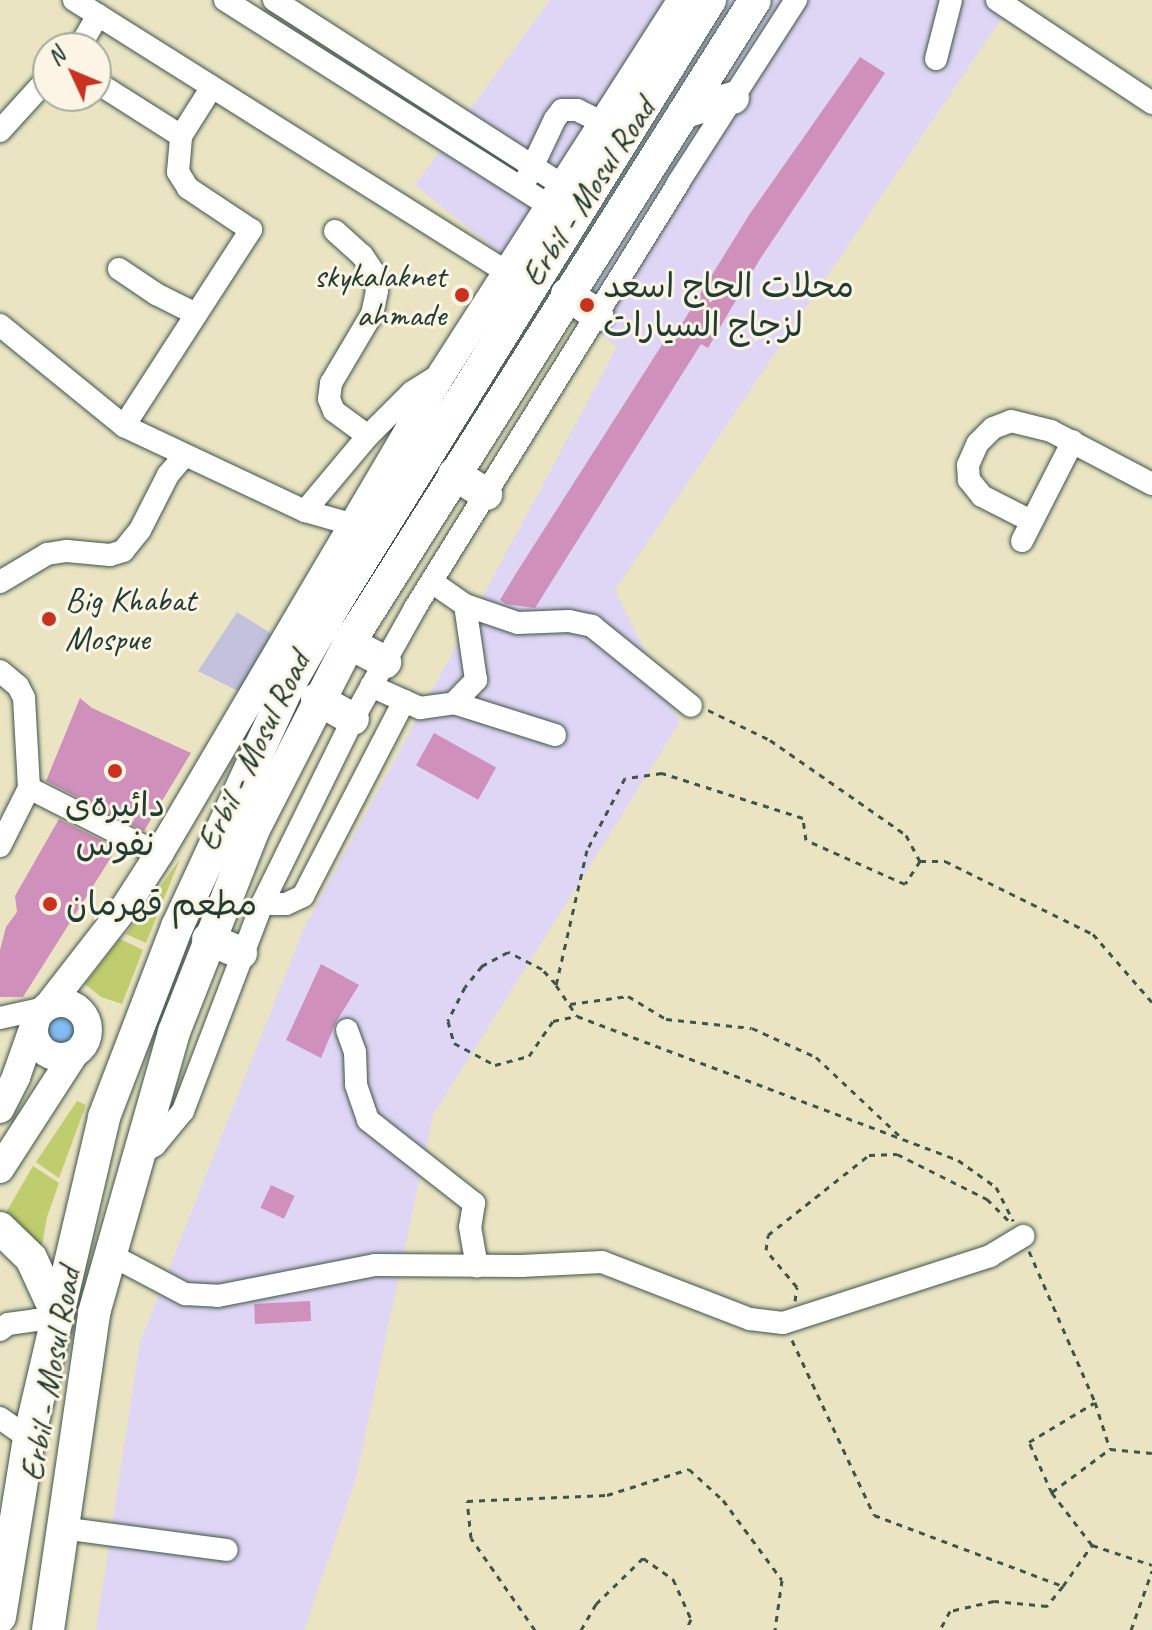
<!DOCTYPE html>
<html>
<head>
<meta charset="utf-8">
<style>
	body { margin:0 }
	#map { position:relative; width:1152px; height:1630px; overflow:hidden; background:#eae4c3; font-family:Caveat,"Playpen Sans Arabic",sans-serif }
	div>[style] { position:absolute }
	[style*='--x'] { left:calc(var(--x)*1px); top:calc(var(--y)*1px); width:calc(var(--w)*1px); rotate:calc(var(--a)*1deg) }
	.built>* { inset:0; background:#dfd5f5 }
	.industrial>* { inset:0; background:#c3c1db }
	.green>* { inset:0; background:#c0cd6e }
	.water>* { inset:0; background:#85bbf4 }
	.round { border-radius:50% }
	.building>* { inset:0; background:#cf90bb; transform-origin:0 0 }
	.path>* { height:3px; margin-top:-1.5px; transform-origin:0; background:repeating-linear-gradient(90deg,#3d5649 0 6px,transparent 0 12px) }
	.roads { filter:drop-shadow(0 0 2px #3d5649) drop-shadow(0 0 2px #3d5649) }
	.minor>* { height:22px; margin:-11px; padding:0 11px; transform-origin:11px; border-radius:11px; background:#fff }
	.major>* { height:28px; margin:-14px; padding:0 14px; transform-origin:14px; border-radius:14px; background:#fff }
	.major>.ring { margin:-14px; padding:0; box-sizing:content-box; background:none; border:28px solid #fff; border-radius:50% }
	.highway>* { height:32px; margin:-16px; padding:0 16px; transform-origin:16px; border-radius:16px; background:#fff }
	.dots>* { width:22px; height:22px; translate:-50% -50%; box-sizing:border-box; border:4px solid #fcf5e5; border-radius:50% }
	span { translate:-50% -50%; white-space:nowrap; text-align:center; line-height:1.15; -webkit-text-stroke:6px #fcf5e5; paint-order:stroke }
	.street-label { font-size:34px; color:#1f3d34 }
	.poi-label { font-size:34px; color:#1f3d34 }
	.right { translate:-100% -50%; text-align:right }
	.left { translate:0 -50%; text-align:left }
	.north { position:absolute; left:32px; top:32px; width:80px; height:80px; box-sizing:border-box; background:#fcf5e5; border:2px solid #a4ab9e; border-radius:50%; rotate:314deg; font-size:22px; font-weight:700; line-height:32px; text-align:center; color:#1f3d34 }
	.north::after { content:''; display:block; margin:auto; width:28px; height:36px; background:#c8321e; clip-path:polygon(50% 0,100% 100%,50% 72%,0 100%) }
</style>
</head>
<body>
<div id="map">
	<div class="built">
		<div style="clip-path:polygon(550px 0,1014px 0,615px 590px,680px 722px,433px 1115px,356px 1478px,304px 1630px,96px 1630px,140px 1342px,304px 928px,617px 347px,415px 185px)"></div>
	</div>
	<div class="industrial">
		<div style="clip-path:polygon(237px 612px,272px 634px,242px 693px,198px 671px)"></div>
	</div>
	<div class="green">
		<div style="clip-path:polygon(180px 859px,146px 943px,126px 934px)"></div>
		<div style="clip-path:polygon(120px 939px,143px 950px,122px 1004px,101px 997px,85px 984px)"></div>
		<div style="clip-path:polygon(77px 1101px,86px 1105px,59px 1178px,36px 1162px)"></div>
		<div style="clip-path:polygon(33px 1166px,59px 1183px,47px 1217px,40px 1256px,4px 1216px)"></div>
	</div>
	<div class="water">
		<div class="round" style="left:42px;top:1011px;width:40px;height:40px"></div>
	</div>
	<div class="building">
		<div style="clip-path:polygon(860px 57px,885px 73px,760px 259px,708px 348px,701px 344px,535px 608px,506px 604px,500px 600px,515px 575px,665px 340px,670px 343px,749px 215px)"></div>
		<div style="clip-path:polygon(80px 698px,92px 708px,191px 753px,144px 831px,46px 781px)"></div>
		<div style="left:434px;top:733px;width:71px;height:37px;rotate:29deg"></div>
		<div style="clip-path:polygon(59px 819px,117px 848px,23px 997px,0 997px,0 950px,6px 927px,17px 912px,15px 896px)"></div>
		<div style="clip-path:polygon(321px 964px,359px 985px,336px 1022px,321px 1058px,286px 1040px)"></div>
		<div style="left:271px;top:1185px;width:26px;height:25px;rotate:25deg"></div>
		<div style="left:310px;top:1301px;width:20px;height:56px;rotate:87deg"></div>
	</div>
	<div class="path">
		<div style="--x:708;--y:710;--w:69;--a:25.8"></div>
		<div style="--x:770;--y:740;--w:166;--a:34.9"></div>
		<div style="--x:906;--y:835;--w:30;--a:62"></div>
		<div style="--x:920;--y:861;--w:27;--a:123"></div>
		<div style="--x:905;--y:884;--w:108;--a:-156"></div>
		<div style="--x:806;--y:840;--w:22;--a:-98"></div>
		<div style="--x:803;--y:818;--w:148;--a:-162.3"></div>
		<div style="--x:662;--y:773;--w:37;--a:172"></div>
		<div style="--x:625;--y:778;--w:81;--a:117.8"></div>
		<div style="--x:587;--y:850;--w:139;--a:102.9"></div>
		<div style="--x:556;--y:985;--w:37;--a:56"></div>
		<div style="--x:577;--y:1016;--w:407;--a:20.7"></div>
		<div style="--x:958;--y:1160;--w:47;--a:35.4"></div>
		<div style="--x:996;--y:1187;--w:38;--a:63"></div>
		<div style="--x:920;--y:861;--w:25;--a:0"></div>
		<div style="--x:945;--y:861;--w:165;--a:26.3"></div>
		<div style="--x:1093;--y:934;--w:90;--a:49.1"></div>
		<div style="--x:556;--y:984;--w:21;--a:-133"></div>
		<div style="--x:542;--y:969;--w:38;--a:-153"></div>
		<div style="--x:508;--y:952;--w:30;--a:152"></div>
		<div style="--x:482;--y:966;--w:27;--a:129"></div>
		<div style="--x:465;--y:987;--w:38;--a:117"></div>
		<div style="--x:448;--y:1021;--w:23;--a:75"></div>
		<div style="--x:454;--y:1043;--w:47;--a:28.2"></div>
		<div style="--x:495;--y:1065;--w:35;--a:-15"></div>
		<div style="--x:529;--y:1056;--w:42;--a:-55.6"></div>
		<div style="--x:553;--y:1021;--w:25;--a:-12"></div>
		<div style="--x:570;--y:1004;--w:59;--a:-7.9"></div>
		<div style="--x:628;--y:996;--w:44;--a:31.2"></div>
		<div style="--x:666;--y:1019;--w:86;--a:6"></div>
		<div style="--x:752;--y:1028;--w:70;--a:24.4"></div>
		<div style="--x:816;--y:1057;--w:117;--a:43.3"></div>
		<div style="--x:1029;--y:1251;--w:165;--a:66.4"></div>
		<div style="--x:1095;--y:1402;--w:49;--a:72.3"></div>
		<div style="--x:1110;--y:1449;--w:42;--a:5.4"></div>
		<div style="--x:795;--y:1301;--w:14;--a:-82"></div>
		<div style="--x:797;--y:1287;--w:48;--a:-130"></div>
		<div style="--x:766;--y:1250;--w:15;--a:-82"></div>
		<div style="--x:768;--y:1235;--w:129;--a:-38.4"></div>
		<div style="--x:869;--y:1155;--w:28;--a:-2"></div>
		<div style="--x:897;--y:1154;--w:101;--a:26.6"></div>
		<div style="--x:987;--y:1199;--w:33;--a:45"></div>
		<div style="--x:792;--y:1340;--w:193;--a:64.9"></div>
		<div style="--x:874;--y:1515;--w:202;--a:20.6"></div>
		<div style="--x:1063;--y:1586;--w:26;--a:129"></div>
		<div style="--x:1047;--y:1606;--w:53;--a:-174.6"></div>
		<div style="--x:994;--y:1601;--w:45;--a:167.2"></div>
		<div style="--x:950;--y:1611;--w:21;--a:118"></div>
		<div style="--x:1052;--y:1492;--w:72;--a:-36.6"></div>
		<div style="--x:1092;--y:1545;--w:63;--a:18.4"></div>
		<div style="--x:1063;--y:1586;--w:50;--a:-54.7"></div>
		<div style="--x:1092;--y:1545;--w:66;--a:-127.6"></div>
		<div style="--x:1052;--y:1493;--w:56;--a:-114.3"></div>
		<div style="--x:1029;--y:1442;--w:76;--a:-31"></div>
		<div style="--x:535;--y:1630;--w:112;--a:-124.8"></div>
		<div style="--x:471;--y:1538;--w:37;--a:-96"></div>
		<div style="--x:467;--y:1501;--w:140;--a:-2.5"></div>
		<div style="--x:607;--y:1495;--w:86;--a:-17.6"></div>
		<div style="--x:689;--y:1469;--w:46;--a:42.4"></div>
		<div style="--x:723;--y:1500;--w:99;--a:53.6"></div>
		<div style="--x:782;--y:1580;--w:50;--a:98"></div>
		<div style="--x:581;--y:1630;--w:30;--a:-60"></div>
		<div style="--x:596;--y:1604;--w:66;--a:-44.4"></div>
		<div style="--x:643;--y:1558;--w:37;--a:35"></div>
		<div style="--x:673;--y:1579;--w:44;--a:65.8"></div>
		<div style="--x:691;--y:1619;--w:12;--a:114"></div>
		<div style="--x:1131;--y:1630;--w:63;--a:-70.4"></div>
	</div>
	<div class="roads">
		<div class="minor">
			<div style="--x:74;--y:0;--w:513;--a:32.17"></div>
			<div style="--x:225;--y:0;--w:385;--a:32.4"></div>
			<div style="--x:274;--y:0;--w:345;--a:32.7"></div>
			<div style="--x:997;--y:0;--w:186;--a:33.6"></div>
			<div style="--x:79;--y:48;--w:38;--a:-60"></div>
			<div style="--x:936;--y:59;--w:61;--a:-75.7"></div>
			<div style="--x:96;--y:82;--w:101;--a:32.4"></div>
			<div style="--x:0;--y:131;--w:72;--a:-47.8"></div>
			<div style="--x:527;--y:178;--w:65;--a:-64.6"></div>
			<div style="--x:555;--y:119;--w:11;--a:-52"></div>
			<div style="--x:562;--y:110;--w:15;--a:0"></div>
			<div style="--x:577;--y:110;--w:30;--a:26"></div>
			<div style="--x:335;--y:231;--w:36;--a:42"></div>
			<div style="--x:362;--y:255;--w:22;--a:56"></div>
			<div style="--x:374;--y:273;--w:18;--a:81"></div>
			<div style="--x:377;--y:291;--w:24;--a:102"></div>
			<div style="--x:372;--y:314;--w:80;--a:120.7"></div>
			<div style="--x:331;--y:383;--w:16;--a:97"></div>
			<div style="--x:329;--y:399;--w:13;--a:67"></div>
			<div style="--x:334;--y:411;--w:42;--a:36.3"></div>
			<div style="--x:119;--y:269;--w:45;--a:34"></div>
			<div style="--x:156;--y:294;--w:45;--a:26.6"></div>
			<div style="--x:0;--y:325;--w:160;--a:39.2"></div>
			<div style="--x:124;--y:426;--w:200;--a:25.2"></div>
			<div style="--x:305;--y:511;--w:48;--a:15.8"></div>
			<div style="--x:124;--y:426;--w:234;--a:-57.1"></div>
			<div style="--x:251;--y:230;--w:76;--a:-146.3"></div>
			<div style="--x:188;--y:188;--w:19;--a:-122"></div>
			<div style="--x:178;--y:172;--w:36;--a:-85"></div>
			<div style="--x:181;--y:136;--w:58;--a:-57.7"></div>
			<div style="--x:305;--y:511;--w:98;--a:-50"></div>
			<div style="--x:368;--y:436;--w:62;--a:-45"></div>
			<div style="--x:412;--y:392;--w:34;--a:-32"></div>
			<div style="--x:1031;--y:521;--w:55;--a:-153"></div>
			<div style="--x:982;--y:496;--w:21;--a:-129"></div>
			<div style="--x:969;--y:480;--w:15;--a:-94"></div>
			<div style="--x:968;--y:465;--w:24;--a:-66"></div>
			<div style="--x:978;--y:443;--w:21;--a:-45"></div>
			<div style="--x:993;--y:428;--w:19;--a:-21"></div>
			<div style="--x:1011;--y:421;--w:41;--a:14"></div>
			<div style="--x:1051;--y:431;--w:114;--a:27.7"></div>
			<div style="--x:1022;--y:541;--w:112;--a:-63"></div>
			<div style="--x:0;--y:582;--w:55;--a:-30.8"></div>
			<div style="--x:47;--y:554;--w:20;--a:-9"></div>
			<div style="--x:67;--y:551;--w:43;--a:5.3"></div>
			<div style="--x:110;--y:555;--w:14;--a:-17"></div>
			<div style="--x:123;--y:551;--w:27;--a:-51"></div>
			<div style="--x:140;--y:530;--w:62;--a:-63"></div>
			<div style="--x:168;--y:475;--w:25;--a:-50"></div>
			<div style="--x:465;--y:605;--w:56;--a:18.8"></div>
			<div style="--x:518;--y:623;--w:51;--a:-2.2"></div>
			<div style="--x:569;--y:621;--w:24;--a:12"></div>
			<div style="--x:592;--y:626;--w:127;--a:38.9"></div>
			<div style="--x:0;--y:671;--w:23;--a:40"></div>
			<div style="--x:18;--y:686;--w:13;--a:63"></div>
			<div style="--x:24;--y:698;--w:90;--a:86.8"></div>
			<div style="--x:29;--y:788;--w:146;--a:26.9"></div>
			<div style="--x:371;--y:686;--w:54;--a:24.2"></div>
			<div style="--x:420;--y:708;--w:34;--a:-8"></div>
			<div style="--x:454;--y:703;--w:32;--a:-46"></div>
			<div style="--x:476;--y:680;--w:76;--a:-98.3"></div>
			<div style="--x:465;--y:605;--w:40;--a:-145.1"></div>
			<div style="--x:454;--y:703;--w:106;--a:17.6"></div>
			<div style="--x:0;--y:846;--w:65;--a:-63.4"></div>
			<div style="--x:262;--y:904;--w:24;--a:0"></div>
			<div style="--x:286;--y:904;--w:19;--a:-25"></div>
			<div style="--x:303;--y:896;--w:220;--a:-62.6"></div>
			<div style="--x:0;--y:1018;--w:46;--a:-12.5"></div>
			<div style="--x:347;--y:1030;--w:23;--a:70"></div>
			<div style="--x:355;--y:1052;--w:33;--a:88"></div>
			<div style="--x:356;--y:1085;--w:37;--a:71"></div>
			<div style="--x:368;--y:1120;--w:135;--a:38.1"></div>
			<div style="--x:474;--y:1203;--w:24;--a:99"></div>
			<div style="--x:470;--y:1227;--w:40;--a:80"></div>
			<div style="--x:137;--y:1156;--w:21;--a:-31"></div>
			<div style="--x:155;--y:1145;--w:44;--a:-50.5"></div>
			<div style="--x:183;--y:1111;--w:222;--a:-69.1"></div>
			<div style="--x:262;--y:904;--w:206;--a:-63.8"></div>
			<div style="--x:353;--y:719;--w:127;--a:-60.8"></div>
			<div style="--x:415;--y:608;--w:500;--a:-58.2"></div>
			<div style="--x:678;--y:183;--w:218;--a:-57.2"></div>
			<div style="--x:111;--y:1255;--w:84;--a:27.8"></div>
			<div style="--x:185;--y:1294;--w:33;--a:3"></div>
			<div style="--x:218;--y:1296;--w:160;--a:-11.2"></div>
			<div style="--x:375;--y:1265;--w:146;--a:0.4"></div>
			<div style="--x:521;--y:1266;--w:81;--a:-2.8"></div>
			<div style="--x:602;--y:1262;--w:159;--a:21.1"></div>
			<div style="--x:750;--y:1319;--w:33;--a:7"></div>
			<div style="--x:783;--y:1323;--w:218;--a:-17.9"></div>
			<div style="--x:990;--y:1256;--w:39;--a:-31"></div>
			<div style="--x:0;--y:1330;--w:10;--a:-37"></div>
			<div style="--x:8;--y:1324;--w:28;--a:-8"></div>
			<div style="--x:36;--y:1320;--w:18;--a:9"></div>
			<div style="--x:0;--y:1418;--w:35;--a:35"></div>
			<div style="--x:62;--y:1528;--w:166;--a:7.6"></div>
		</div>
		<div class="major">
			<div class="ring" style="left:34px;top:1003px;width:26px;height:26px"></div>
			<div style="--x:48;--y:1006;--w:125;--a:-52.1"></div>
			<div style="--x:125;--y:907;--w:63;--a:-57.3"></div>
			<div style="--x:159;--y:854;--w:559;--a:-59.49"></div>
			<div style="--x:443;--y:372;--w:442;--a:-57.3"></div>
			<div style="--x:0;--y:1109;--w:36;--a:-63"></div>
			<div style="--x:16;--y:1077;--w:57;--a:-70.6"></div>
			<div style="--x:0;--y:1169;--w:137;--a:-57.2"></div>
		</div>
		<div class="highway">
			<div style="--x:685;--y:112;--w:50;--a:-16.3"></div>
			<div style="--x:567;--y:294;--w:37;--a:35"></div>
			<div style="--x:454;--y:474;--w:38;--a:32"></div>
			<div style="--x:349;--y:643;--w:41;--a:27.8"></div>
			<div style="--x:317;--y:699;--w:41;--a:29.1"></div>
			<div style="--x:208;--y:939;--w:36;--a:23"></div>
			<div style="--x:0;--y:1228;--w:43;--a:44.1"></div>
			<div style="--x:31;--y:1258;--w:60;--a:65.2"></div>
			<div style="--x:0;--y:1617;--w:181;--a:-80.8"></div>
			<div style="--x:29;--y:1438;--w:330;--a:-76.8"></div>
			<div style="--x:104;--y:1117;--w:204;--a:-69"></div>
			<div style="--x:177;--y:927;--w:264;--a:-65.2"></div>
			<div style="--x:288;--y:687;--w:98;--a:-60.5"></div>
			<div style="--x:336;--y:602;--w:709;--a:-58.15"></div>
			<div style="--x:48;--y:1630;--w:320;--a:-81.7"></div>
			<div style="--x:94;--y:1313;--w:292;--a:-74.1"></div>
			<div style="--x:174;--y:1032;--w:216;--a:-68.5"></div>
			<div style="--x:253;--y:831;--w:211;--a:-62.9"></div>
			<div style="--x:349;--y:643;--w:760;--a:-57.73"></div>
		</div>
	</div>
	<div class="dots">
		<div style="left:462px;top:295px;background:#c8321e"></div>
		<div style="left:587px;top:305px;background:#c8321e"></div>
		<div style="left:49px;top:619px;background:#c8321e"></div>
		<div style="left:115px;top:771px;background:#c8321e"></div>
		<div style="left:50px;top:904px;background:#c8321e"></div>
	</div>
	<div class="street-label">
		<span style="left:588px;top:192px;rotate:-57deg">Erbil - Mosul Road</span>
		<span style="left:253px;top:751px;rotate:-64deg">Erbil - Mosul Road</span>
		<span style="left:50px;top:1374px;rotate:-80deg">Erbil - Mosul Road</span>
	</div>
	<div class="poi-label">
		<span class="right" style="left:446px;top:295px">skykalaknet<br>ahmade</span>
		<span class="left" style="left:603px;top:305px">محلات الحاج اسعد<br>لزجاج السيارات</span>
		<span class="left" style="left:65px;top:619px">Big Khabat<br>Mospue</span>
		<span style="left:115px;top:824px">دائیرەی<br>نفوس</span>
		<span class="left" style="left:66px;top:904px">مطعم قهرمان</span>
	</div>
	<div class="north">N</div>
</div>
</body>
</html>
